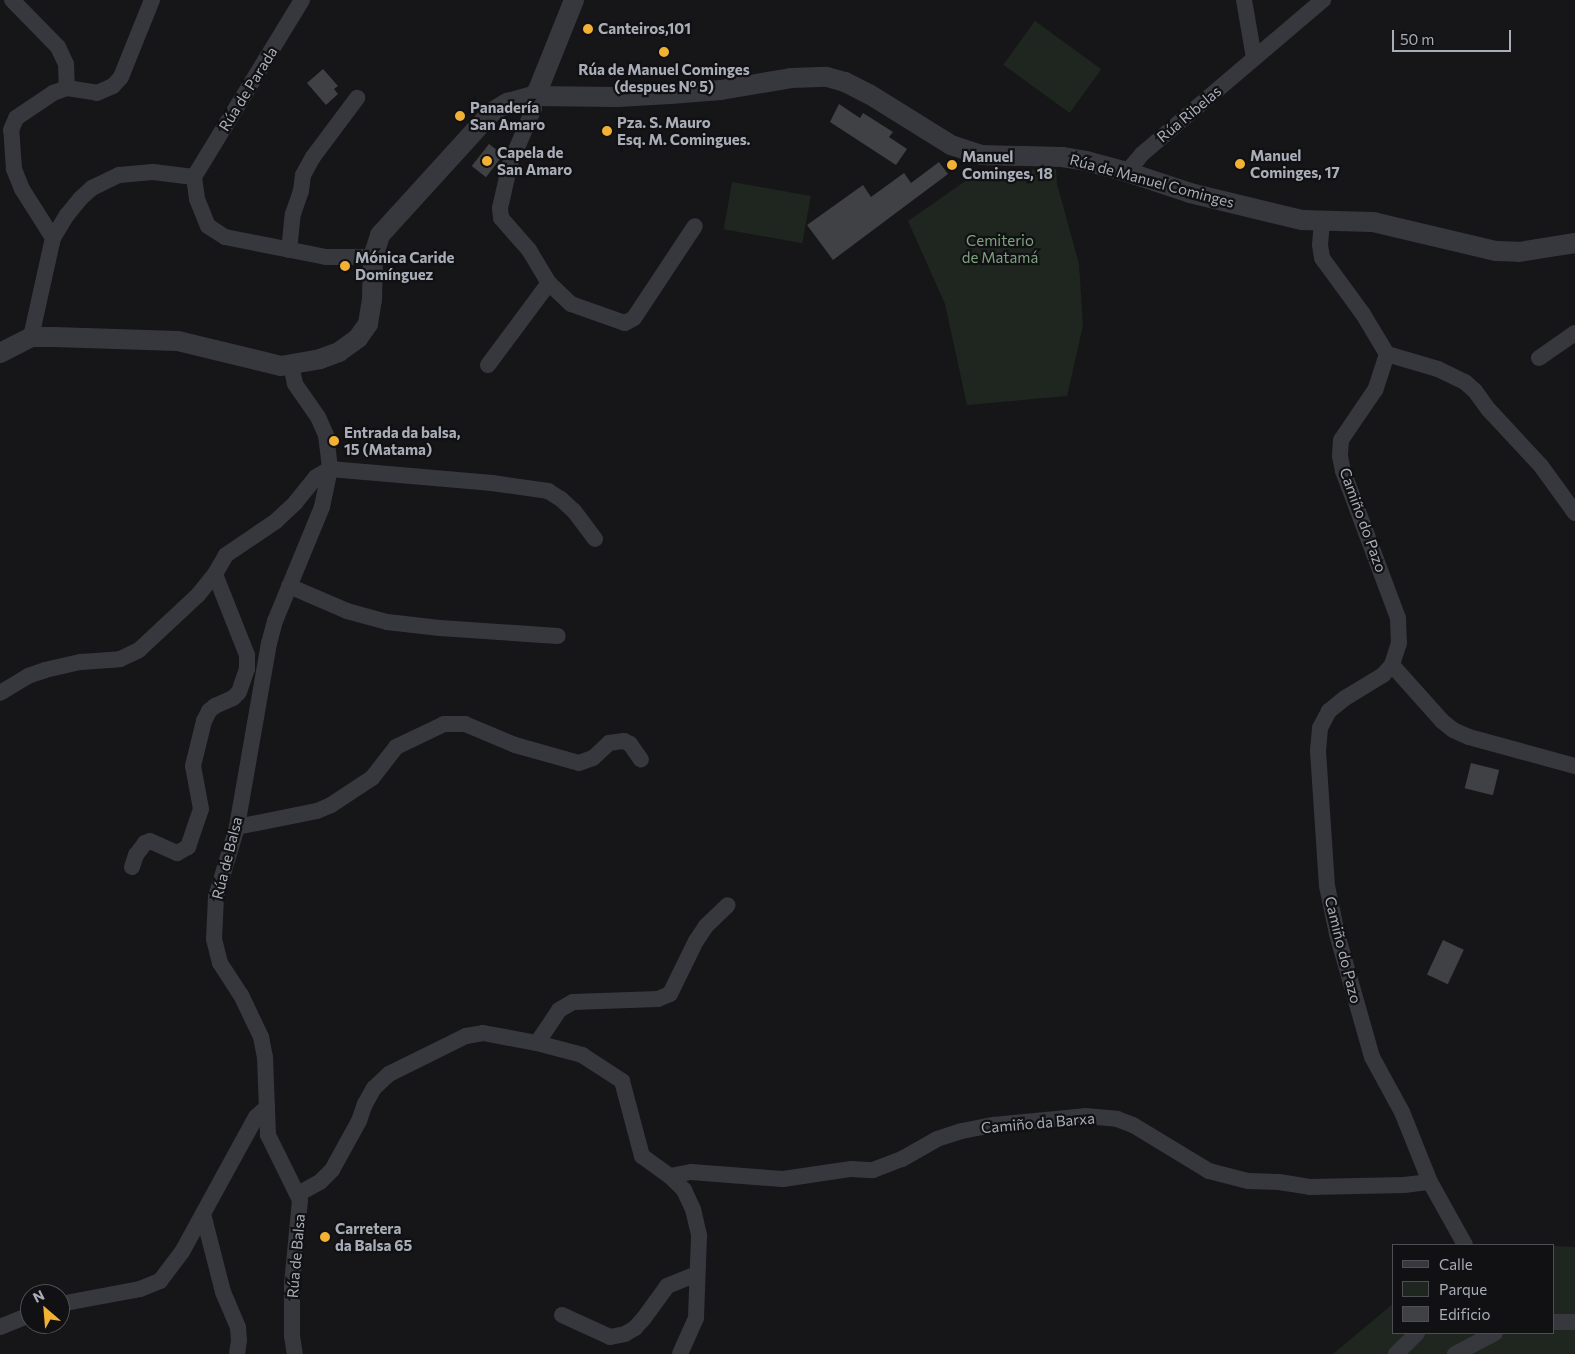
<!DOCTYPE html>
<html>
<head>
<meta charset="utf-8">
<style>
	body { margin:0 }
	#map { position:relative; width:1575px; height:1354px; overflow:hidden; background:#161618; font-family:Commissioner,sans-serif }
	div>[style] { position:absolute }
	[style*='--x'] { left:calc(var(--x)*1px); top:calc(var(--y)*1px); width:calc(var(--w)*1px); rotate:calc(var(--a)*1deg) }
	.green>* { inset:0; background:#1e261f; transform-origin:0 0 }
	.building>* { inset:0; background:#404145; transform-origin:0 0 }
	.minor>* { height:16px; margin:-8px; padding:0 8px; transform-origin:8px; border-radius:8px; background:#37383d }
	.tertiary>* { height:20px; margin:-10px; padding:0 10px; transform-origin:10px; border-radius:10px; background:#37383d }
	.dots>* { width:14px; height:14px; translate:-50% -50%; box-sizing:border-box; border:2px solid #111113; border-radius:50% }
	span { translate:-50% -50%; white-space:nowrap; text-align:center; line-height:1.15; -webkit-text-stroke:4.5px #111113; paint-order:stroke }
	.poi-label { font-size:15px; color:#a8adb8; font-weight:700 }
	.left { translate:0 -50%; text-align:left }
	.street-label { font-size:15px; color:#a8adb8 }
	.park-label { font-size:15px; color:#7fa381 }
	.legend { position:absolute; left:1392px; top:1244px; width:162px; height:90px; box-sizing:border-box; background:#111113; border:1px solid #4d4f55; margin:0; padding:6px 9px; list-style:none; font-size:15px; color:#a8adb8 }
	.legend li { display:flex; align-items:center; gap:10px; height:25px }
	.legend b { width:25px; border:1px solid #4d4f55 }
	.north { position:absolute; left:20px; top:1284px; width:50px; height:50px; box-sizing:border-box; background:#111113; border:1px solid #4d4f55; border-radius:50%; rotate:333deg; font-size:14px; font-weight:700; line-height:20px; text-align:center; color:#a8adb8 }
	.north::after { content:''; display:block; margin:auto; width:18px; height:22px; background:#f2b134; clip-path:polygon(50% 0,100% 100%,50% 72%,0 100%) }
	.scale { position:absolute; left:1392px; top:30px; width:119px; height:22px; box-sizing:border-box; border:2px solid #a8adb8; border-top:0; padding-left:6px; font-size:15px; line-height:18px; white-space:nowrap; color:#a8adb8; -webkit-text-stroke:4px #111113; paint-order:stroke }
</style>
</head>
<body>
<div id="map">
	<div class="green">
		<div style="left:1035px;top:21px;width:82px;height:54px;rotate:36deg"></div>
		<div style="clip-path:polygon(1056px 169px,1057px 184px,1079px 264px,1083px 326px,1067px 396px,967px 405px,945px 304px,908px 221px,967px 180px,978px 181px,994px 170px)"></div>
		<div style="left:732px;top:182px;width:80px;height:48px;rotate:10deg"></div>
		<div style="clip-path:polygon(1554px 1246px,1575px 1247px,1575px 1354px,1333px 1354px,1394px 1303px,1394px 1333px,1554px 1333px)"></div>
	</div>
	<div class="building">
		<div style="clip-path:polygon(323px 69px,338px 86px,334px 89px,338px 94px,326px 105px,307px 83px)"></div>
		<div style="clip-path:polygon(839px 104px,860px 118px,863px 113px,893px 132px,889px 137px,907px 149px,896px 165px,830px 122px)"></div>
		<div style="left:489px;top:144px;width:18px;height:28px;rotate:38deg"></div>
		<div style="clip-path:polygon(939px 162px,948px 174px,833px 260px,807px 225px,863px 185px,871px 197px,904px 173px,911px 183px)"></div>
		<div style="left:1471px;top:763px;width:29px;height:26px;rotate:14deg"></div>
		<div style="left:1443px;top:940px;width:23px;height:38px;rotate:25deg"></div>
	</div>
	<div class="minor">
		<div style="--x:12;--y:0;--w:66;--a:45.6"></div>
		<div style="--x:58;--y:47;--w:19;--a:65"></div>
		<div style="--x:66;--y:64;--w:24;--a:88"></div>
		<div style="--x:302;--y:0;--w:207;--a:121.4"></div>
		<div style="--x:194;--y:177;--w:22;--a:82"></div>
		<div style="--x:197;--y:199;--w:29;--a:68"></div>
		<div style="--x:208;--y:226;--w:20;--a:33"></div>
		<div style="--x:225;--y:237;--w:103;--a:11.2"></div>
		<div style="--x:326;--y:257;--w:47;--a:0"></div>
		<div style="--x:1244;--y:0;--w:59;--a:80.2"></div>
		<div style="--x:534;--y:96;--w:12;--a:90"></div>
		<div style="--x:534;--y:108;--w:61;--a:113.2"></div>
		<div style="--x:510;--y:164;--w:45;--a:102.8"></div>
		<div style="--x:500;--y:208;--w:10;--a:84"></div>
		<div style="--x:501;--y:218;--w:43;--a:48.8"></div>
		<div style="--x:529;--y:250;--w:39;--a:59"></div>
		<div style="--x:549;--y:283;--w:30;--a:44"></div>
		<div style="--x:571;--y:304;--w:57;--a:19.4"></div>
		<div style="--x:625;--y:323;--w:10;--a:-29"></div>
		<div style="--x:634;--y:318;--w:110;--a:-56.5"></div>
		<div style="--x:1127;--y:172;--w:23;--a:-50"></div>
		<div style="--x:1142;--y:154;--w:238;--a:-40.4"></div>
		<div style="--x:1322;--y:222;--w:23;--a:95"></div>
		<div style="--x:1320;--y:245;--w:13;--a:81"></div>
		<div style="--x:1322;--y:258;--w:69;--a:53.8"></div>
		<div style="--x:1363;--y:314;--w:47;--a:59"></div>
		<div style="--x:1387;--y:354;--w:38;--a:108"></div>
		<div style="--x:1375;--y:390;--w:60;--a:124.2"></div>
		<div style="--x:1341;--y:440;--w:16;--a:94"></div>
		<div style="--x:1340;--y:456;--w:15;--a:79"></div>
		<div style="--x:1343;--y:471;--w:157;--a:69.5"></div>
		<div style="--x:1398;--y:618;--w:25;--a:88"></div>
		<div style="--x:1399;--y:643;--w:23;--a:108"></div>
		<div style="--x:1392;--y:665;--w:13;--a:132"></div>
		<div style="--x:1383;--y:675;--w:44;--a:148.8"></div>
		<div style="--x:1345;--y:698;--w:21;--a:141"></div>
		<div style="--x:1329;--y:711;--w:19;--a:118"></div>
		<div style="--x:1320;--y:728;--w:23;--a:95"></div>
		<div style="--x:1318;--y:751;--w:135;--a:86.2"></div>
		<div style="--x:1327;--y:886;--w:49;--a:78.2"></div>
		<div style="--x:1337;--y:934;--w:128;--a:74.1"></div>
		<div style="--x:1372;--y:1057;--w:63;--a:61.4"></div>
		<div style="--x:1402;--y:1112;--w:75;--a:68.2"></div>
		<div style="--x:1430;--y:1182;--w:72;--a:60.9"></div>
		<div style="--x:53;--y:238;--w:58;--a:-122.3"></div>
		<div style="--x:22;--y:189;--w:22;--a:-112"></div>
		<div style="--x:14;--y:169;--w:39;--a:-94"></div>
		<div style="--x:11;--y:130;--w:13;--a:-67"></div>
		<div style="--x:16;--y:118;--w:45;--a:-34"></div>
		<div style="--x:53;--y:93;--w:15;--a:-20"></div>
		<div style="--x:67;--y:88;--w:30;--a:9"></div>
		<div style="--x:97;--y:93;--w:17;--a:-24"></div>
		<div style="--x:113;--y:86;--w:12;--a:-48"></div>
		<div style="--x:121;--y:77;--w:83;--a:-68.1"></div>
		<div style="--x:289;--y:250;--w:36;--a:-84"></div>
		<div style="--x:293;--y:214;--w:24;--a:-71"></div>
		<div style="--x:301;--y:191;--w:16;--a:-83"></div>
		<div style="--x:303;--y:175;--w:21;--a:-61"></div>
		<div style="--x:313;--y:157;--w:74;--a:-53.3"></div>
		<div style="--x:31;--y:337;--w:101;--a:-77.5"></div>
		<div style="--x:53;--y:238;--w:27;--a:-59"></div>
		<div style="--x:67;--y:215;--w:21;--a:-51"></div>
		<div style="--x:80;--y:199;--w:16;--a:-43"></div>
		<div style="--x:92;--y:188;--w:30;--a:-26"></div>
		<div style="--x:119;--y:175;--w:34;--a:-5"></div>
		<div style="--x:153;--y:172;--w:41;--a:7"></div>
		<div style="--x:1387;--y:354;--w:53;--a:16.4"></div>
		<div style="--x:1438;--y:369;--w:30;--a:26"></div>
		<div style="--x:1465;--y:382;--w:13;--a:42"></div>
		<div style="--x:1475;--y:391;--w:24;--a:54"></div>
		<div style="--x:1489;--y:410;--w:76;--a:47.1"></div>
		<div style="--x:1541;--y:466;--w:58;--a:54.1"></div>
		<div style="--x:1539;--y:358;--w:44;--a:-34.8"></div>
		<div style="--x:291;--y:365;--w:19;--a:78"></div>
		<div style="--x:295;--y:384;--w:40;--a:55.1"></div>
		<div style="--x:318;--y:417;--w:20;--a:66"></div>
		<div style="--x:326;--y:435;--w:34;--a:83"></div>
		<div style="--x:330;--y:469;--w:39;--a:102"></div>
		<div style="--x:322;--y:507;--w:123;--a:112.4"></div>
		<div style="--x:275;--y:621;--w:23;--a:105"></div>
		<div style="--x:269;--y:643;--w:187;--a:99.9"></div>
		<div style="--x:237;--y:827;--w:73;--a:106.7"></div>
		<div style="--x:216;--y:897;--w:42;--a:92.7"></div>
		<div style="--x:214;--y:939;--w:25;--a:76"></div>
		<div style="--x:220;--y:963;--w:38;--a:57"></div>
		<div style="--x:241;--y:995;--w:47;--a:64.5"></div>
		<div style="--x:261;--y:1037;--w:20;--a:79"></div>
		<div style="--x:265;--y:1057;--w:78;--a:87.8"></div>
		<div style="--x:268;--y:1135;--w:72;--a:63.8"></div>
		<div style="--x:300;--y:1200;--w:84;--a:95.4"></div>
		<div style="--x:292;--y:1284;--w:52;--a:90"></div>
		<div style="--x:292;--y:1336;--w:18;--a:81"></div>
		<div style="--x:488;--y:365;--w:102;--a:-53.4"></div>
		<div style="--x:289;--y:586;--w:63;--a:23.3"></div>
		<div style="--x:347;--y:611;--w:41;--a:15.4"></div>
		<div style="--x:387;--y:622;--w:53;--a:6.5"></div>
		<div style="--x:440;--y:628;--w:118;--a:3.9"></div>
		<div style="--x:1392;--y:665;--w:75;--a:48.2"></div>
		<div style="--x:1442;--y:721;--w:14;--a:39"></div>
		<div style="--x:1453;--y:730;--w:17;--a:24"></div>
		<div style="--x:1469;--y:737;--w:110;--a:15.3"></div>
		<div style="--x:0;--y:693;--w:33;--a:-31"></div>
		<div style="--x:28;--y:676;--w:18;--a:-19"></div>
		<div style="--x:45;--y:670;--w:37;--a:-13"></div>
		<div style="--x:81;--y:662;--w:39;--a:-4"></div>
		<div style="--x:120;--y:659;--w:21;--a:-25"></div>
		<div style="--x:139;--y:650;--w:81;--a:-43"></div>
		<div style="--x:198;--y:595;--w:27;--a:-51"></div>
		<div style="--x:215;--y:574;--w:22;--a:-60"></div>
		<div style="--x:226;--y:555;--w:60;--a:-34.2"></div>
		<div style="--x:276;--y:521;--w:26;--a:-43"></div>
		<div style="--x:295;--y:503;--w:33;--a:-51"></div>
		<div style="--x:316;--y:477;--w:16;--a:-30"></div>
		<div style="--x:330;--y:469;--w:163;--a:4.9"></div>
		<div style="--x:492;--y:483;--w:57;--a:8.1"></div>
		<div style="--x:548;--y:491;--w:15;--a:32"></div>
		<div style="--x:561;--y:499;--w:18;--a:43"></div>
		<div style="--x:574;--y:511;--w:35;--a:53"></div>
		<div style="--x:237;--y:827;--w:82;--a:-11.3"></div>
		<div style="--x:317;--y:811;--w:15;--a:-23"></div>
		<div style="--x:331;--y:805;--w:49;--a:-33.4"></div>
		<div style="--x:372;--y:778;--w:39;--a:-52"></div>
		<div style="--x:396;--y:747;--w:53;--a:-25.6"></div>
		<div style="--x:444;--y:724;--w:21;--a:0"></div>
		<div style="--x:465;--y:724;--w:54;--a:22.8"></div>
		<div style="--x:515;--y:745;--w:66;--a:15.7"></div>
		<div style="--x:579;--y:763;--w:15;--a:-20"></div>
		<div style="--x:593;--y:758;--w:22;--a:-43"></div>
		<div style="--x:609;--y:743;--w:15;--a:-8"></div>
		<div style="--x:624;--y:741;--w:7;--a:27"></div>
		<div style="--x:630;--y:744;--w:19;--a:55"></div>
		<div style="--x:132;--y:867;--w:13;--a:-72"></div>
		<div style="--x:136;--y:855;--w:15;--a:-53"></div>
		<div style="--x:145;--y:843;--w:5;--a:-22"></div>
		<div style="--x:150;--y:841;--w:30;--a:24"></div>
		<div style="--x:177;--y:853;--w:13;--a:-29"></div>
		<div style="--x:188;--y:847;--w:40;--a:-71.1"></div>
		<div style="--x:201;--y:809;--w:44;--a:-100.5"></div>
		<div style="--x:193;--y:766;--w:46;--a:-76.3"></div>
		<div style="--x:204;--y:721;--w:11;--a:-63"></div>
		<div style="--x:209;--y:711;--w:8;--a:-40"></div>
		<div style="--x:215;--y:706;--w:20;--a:-24"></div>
		<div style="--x:233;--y:698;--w:8;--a:-45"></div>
		<div style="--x:239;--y:692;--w:24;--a:-71"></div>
		<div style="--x:247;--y:669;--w:14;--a:-90"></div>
		<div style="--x:247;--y:655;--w:87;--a:-111.6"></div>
		<div style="--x:537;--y:1043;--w:40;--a:-56"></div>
		<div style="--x:559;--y:1010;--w:16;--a:-30"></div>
		<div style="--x:573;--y:1002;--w:85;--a:-2"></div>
		<div style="--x:658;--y:999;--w:13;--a:-23"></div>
		<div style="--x:670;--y:994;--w:59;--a:-63.9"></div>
		<div style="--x:696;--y:941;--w:18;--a:-56"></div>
		<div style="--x:706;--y:926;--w:30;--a:-44"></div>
		<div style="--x:670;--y:1176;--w:21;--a:-11"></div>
		<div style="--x:691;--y:1172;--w:92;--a:4.4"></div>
		<div style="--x:783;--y:1179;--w:69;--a:-8.4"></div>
		<div style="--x:851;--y:1169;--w:22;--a:3"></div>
		<div style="--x:873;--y:1170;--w:31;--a:-21"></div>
		<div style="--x:902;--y:1159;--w:40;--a:-29.7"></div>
		<div style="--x:937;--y:1139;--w:26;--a:-18"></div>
		<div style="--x:962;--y:1131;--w:33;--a:-11"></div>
		<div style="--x:994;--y:1125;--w:91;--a:-5.6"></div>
		<div style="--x:1085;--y:1116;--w:32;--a:5"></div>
		<div style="--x:1117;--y:1119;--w:17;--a:21"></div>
		<div style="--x:1133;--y:1125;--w:89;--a:31.2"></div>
		<div style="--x:1209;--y:1171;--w:40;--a:14.4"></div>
		<div style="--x:1248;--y:1181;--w:31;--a:2"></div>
		<div style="--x:1279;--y:1182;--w:31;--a:9"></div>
		<div style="--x:1310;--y:1187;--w:94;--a:-1.2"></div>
		<div style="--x:1404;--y:1185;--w:26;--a:-7"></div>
		<div style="--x:298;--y:1194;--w:26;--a:-29"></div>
		<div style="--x:321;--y:1181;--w:16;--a:-45"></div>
		<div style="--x:332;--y:1170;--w:56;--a:-61.1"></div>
		<div style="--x:359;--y:1121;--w:18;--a:-71"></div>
		<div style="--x:365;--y:1104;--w:18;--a:-61"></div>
		<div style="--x:374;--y:1088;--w:21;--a:-43"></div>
		<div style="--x:389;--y:1074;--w:86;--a:-26.3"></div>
		<div style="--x:466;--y:1036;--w:17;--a:-10"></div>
		<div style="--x:483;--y:1033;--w:55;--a:10.5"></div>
		<div style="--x:537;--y:1043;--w:47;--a:14.9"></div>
		<div style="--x:582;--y:1055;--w:48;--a:33"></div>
		<div style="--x:622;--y:1081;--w:78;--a:75.1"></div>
		<div style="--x:642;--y:1156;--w:34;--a:36"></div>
		<div style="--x:670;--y:1176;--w:20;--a:45"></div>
		<div style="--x:684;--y:1190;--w:21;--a:65"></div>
		<div style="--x:693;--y:1209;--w:28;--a:77"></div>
		<div style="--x:699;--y:1236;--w:82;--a:92.1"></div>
		<div style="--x:696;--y:1318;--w:39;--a:114"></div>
		<div style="--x:203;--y:1214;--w:81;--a:75.6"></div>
		<div style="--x:223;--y:1292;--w:38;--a:67"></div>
		<div style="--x:238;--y:1327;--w:13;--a:86"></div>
		<div style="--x:239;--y:1340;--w:14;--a:98"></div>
		<div style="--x:60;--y:1304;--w:81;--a:-10.6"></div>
		<div style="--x:140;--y:1289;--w:22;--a:-22"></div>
		<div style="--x:160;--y:1281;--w:36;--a:-53"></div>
		<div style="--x:182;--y:1252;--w:154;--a:-61.3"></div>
		<div style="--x:256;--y:1117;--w:15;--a:-42"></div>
		<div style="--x:562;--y:1315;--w:53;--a:24.6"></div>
		<div style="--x:610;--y:1337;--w:15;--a:-11"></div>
		<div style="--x:625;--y:1334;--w:12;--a:-31"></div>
		<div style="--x:635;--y:1328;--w:13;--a:-48"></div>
		<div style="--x:644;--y:1318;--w:39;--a:-54"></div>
		<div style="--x:667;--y:1286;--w:32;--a:-22"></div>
		<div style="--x:1554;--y:1322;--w:21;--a:0"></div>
		<div style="--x:0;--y:1327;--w:32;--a:-22"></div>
		<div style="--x:1396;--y:1354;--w:30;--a:-45"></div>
		<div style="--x:1455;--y:1354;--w:45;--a:-27.7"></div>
	</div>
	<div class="tertiary">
		<div style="--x:534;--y:96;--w:7;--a:-56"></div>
		<div style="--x:538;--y:90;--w:97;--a:-68.2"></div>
		<div style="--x:0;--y:353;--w:35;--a:-27"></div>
		<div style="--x:31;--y:337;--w:23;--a:0"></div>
		<div style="--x:54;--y:337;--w:124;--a:1.8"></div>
		<div style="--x:178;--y:341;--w:106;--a:13.6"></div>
		<div style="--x:281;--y:366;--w:40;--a:-10"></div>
		<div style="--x:320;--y:359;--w:20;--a:-20"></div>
		<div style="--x:339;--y:352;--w:24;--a:-36"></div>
		<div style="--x:358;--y:338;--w:17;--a:-54"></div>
		<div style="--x:368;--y:324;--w:24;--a:-81"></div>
		<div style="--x:372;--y:300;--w:43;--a:-88.7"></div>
		<div style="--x:373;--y:257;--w:23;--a:-72"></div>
		<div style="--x:380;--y:235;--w:166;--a:-47.7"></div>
		<div style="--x:492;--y:112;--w:17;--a:-31"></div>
		<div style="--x:507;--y:103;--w:28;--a:-15"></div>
		<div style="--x:534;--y:96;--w:83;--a:0.7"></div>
		<div style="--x:617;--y:97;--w:53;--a:-3.2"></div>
		<div style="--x:670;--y:94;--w:51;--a:-4.5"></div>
		<div style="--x:721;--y:90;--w:71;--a:-9.7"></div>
		<div style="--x:791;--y:78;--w:36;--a:-2"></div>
		<div style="--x:827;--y:77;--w:19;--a:16"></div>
		<div style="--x:845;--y:82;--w:27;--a:27"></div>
		<div style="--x:869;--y:94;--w:97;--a:31.9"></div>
		<div style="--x:951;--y:145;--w:32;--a:18"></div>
		<div style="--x:981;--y:155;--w:81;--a:1.4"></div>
		<div style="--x:1062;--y:157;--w:24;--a:9"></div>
		<div style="--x:1086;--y:161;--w:42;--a:15"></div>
		<div style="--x:1127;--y:172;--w:66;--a:18.4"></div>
		<div style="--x:1190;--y:193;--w:115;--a:13.6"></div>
		<div style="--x:1302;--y:220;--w:71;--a:1.6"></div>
		<div style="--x:1373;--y:222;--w:126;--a:13.3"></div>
		<div style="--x:1496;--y:251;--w:23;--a:2"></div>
		<div style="--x:1519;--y:252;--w:57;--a:-9.1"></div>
	</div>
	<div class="dots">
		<div style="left:588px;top:29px;background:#f2b134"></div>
		<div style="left:664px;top:52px;background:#f2b134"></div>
		<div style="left:460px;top:116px;background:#f2b134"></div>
		<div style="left:607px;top:131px;background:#f2b134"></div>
		<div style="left:487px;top:161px;background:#f2b134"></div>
		<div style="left:1240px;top:164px;background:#f2b134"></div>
		<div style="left:952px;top:165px;background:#f2b134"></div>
		<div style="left:345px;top:266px;background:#f2b134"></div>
		<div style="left:334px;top:441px;background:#f2b134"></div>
		<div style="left:325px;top:1237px;background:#f2b134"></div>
	</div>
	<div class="poi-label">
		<span class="left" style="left:598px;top:29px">Canteiros,101</span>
		<span style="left:664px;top:78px">Rúa de Manuel Cominges<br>(despues Nº 5)</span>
		<span class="left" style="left:470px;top:116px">Panadería<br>San Amaro</span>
		<span class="left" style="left:617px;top:131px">Pza. S. Mauro<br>Esq. M. Comingues.</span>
		<span class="left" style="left:497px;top:161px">Capela de<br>San Amaro</span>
		<span class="left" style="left:1250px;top:164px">Manuel<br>Cominges, 17</span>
		<span class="left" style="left:962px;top:165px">Manuel<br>Cominges, 18</span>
		<span class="left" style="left:355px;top:266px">Mónica Caride<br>Domínguez</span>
		<span class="left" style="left:344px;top:441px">Entrada da balsa,<br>15 (Matama)</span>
		<span class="left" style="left:335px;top:1237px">Carretera<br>da Balsa 65</span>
	</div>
	<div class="street-label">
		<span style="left:248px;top:89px;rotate:-58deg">Rúa de Parada</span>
		<span style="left:1189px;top:114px;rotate:-40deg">Rúa Ribelas</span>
		<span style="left:1152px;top:181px;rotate:15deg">Rúa de Manuel Cominges</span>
		<span style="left:1363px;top:520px;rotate:70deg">Camiño do Pazo</span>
		<span style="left:227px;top:858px;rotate:-76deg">Rúa de Balsa</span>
		<span style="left:1343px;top:950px;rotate:76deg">Camiño do Pazo</span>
		<span style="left:1038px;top:1123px;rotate:-5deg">Camiño da Barxa</span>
		<span style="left:296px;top:1256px;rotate:-85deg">Rúa de Balsa</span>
	</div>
	<div class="park-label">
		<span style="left:1000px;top:249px">Cemiterio<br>de Matamá</span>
	</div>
	<ul class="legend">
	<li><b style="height:6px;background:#37383d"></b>Calle</li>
	<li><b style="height:14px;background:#1e261f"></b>Parque</li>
	<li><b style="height:14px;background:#404145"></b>Edificio</li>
	</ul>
	<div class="north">N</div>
	<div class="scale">50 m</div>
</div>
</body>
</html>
